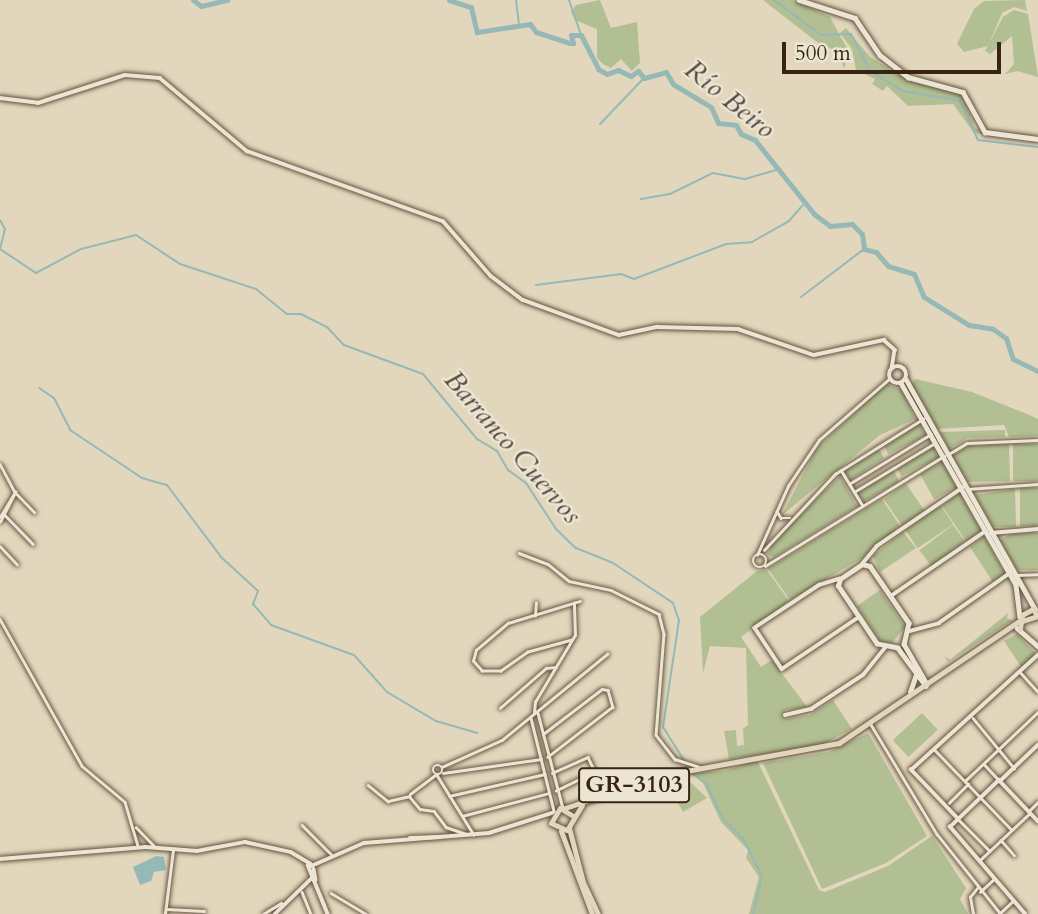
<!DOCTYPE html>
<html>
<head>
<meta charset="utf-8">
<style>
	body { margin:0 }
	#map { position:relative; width:1038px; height:914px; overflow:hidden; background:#e2d7bc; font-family:Cardo,serif }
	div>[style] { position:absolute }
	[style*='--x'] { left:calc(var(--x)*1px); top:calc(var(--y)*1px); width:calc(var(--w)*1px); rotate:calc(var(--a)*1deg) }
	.green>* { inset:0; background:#b1bf92; transform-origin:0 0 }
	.water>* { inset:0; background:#96b8b7 }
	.stream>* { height:2px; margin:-1px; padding:0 1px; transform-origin:1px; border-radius:1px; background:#96b8b7 }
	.river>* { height:5px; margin:-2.5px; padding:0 2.5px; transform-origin:2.5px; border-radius:2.5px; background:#96b8b7 }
	.roads { filter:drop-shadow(0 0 2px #63513e) drop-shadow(0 0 2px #63513e) }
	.minor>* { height:2.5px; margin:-1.25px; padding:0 1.25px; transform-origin:1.25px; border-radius:1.25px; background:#ece5d3 }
	.minor>.ring { margin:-1.25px; padding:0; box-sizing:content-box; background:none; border:2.5px solid #ece5d3; border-radius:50% }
	.tertiary>* { height:3.5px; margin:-1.75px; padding:0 1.75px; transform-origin:1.75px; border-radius:1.75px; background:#ece5d3 }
	.secondary>* { height:4.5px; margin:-2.25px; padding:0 2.25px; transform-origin:2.25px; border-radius:2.25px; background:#ece5d3 }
	.secondary>.ring { margin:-2.25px; padding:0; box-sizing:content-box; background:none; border:4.5px solid #ece5d3; border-radius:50% }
	.primary>* { height:5px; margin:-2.5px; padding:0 2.5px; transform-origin:2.5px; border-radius:2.5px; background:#e2d7bc }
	span { translate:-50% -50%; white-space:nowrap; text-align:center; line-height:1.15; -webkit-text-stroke:5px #ece5d3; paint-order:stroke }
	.shield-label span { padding:2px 5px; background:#ece5d3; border:2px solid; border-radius:5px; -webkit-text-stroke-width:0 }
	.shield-label { font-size:24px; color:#392414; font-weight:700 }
	.water-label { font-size:28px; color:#50493d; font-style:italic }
	.scale { position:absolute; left:782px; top:42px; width:219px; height:32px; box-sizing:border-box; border:4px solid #392414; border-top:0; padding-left:9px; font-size:21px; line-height:24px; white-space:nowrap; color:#392414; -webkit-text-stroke:5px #ece5d3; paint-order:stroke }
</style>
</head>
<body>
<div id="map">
	<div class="green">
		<div style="clip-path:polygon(600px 0,611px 28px,637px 22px,640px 63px,632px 71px,621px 59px,611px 68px,603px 64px,597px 58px,597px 29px,575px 20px,571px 12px,576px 5px)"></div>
		<div style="clip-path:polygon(763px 0,793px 0,830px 17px,849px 52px,844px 69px,840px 53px,817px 42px)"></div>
		<div style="clip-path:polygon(1025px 0,1027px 11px,1014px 7px,1002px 13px,988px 46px,964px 52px,957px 44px,974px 9px,984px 1px)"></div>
		<div style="clip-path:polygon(1014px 10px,1028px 14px,1038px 77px,1017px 71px,1005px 74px,1014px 64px,1012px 36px,990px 54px,985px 51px,1003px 17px)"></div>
		<div style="clip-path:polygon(846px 28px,870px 57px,908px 81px,961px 93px,975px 128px,1005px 138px,974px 133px,953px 104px,908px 106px,887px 86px,883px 91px,872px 84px,875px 79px,856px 70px,852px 49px,840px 33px)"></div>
		<div style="clip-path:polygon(915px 379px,972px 392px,1027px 414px,1038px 419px,1038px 436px,1009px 437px,1004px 425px,938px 429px,912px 384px)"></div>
		<div style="clip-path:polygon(886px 384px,902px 390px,915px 419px,880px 435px,782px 515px,817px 448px)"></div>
		<div style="left:919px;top:424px;width:13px;height:41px;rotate:63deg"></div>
		<div style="clip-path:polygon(1005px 430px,1005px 437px,967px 438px,949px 449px,940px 432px)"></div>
		<div style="clip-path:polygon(1009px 444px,1010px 481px,968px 482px,953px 456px,968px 446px)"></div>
		<div style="left:1013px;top:444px;width:25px;height:37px"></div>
		<div style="left:932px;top:446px;width:13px;height:41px;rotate:63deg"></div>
		<div style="clip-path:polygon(878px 447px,884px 458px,850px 480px,845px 470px)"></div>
		<div style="left:942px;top:462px;width:29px;height:25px;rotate:61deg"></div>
		<div style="left:893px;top:470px;width:13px;height:41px;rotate:61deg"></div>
		<div style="clip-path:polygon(840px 476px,857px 506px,774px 557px,768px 555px,772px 543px)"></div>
		<div style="left:906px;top:484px;width:32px;height:27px;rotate:55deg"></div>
		<div style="left:1038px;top:488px;width:38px;height:18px;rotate:90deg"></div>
		<div style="clip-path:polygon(1015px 489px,1016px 527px,993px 527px,975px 495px)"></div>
		<div style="clip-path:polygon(960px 493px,981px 531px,966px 541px,942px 506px)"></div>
		<div style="clip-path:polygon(882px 499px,900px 526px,862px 558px,790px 600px,768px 569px)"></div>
		<div style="left:941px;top:506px;width:22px;height:43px;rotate:56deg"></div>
		<div style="left:953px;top:525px;width:20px;height:42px;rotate:53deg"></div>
		<div style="clip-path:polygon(903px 532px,916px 548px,880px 572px,873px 556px)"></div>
		<div style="clip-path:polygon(1038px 533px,1038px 570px,1017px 570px,1000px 540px,1011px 534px)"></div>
		<div style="clip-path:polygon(984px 537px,1005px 574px,993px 582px,970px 547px)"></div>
		<div style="clip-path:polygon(767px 570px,789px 601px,741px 637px,761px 667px,772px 660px,807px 707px,785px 710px,785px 719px,810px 715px,833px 700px,852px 729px,821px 745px,729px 759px,724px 731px,736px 730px,737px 746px,744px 745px,743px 729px,748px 725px,746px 648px,710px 646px,703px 673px,700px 617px,757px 571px)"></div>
		<div style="clip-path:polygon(880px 590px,905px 627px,892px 643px,881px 642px,857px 606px)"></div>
		<div style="clip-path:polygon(1008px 613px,1007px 619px,1013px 620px,948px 662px,944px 656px,950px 660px)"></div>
		<div style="clip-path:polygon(1017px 634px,1036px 654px,1022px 668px,1004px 641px)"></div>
		<div style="left:922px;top:713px;width:23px;height:40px;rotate:47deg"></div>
		<div style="clip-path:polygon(868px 733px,927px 836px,886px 863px,822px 889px,763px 763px,829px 752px)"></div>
		<div style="clip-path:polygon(757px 760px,819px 890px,825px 892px,888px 866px,932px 836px,966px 888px,960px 899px,968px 914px,749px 914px,759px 877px,746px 858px,748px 850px,721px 822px,703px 783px,690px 773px,725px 771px)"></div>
		<div style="clip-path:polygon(686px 778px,707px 798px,683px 812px,665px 782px)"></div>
	</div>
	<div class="water">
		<div style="clip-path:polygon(156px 856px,164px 857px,166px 870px,154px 872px,151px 881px,140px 885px,133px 867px)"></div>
	</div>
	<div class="stream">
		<div style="--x:516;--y:0;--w:23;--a:83"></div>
		<div style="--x:569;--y:0;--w:37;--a:71"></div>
		<div style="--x:774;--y:0;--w:59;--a:36.7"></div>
		<div style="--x:821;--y:35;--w:30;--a:-2"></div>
		<div style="--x:851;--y:34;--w:42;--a:62.8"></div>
		<div style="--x:870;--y:71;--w:39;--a:31"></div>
		<div style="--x:903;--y:91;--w:58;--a:10"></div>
		<div style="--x:960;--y:101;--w:43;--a:65.2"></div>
		<div style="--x:978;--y:140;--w:60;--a:6.7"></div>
		<div style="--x:600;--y:124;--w:64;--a:-46.3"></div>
		<div style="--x:641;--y:199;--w:29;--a:-10"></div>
		<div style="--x:670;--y:194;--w:48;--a:-26"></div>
		<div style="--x:713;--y:173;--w:33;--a:11"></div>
		<div style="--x:745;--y:179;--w:33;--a:-16"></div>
		<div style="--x:0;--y:220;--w:10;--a:61"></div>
		<div style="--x:5;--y:229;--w:21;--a:104"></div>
		<div style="--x:0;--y:249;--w:43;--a:33.7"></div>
		<div style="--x:36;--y:273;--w:51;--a:-28.1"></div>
		<div style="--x:81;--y:249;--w:57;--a:-14.3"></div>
		<div style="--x:136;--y:235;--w:53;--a:33.4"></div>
		<div style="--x:180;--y:264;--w:80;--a:18.2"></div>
		<div style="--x:256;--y:289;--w:40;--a:39"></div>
		<div style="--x:287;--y:314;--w:14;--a:0"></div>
		<div style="--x:301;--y:314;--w:29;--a:27"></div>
		<div style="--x:327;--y:327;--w:25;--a:47"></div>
		<div style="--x:344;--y:345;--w:84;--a:20.2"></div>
		<div style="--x:423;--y:374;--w:85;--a:50.3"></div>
		<div style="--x:477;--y:439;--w:23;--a:31"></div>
		<div style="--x:497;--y:451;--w:22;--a:60"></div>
		<div style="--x:508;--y:470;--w:22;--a:36"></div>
		<div style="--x:526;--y:483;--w:55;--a:56.9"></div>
		<div style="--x:556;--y:529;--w:28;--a:44"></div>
		<div style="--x:576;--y:548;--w:40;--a:22"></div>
		<div style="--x:613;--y:563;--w:72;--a:33.7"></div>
		<div style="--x:673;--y:603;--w:18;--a:71"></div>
		<div style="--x:679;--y:620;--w:108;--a:98.5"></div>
		<div style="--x:663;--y:727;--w:45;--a:57.7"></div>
		<div style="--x:536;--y:285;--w:86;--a:-7.4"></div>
		<div style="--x:621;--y:274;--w:14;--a:21"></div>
		<div style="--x:634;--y:279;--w:98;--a:-20.8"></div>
		<div style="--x:726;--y:244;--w:26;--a:-4"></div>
		<div style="--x:752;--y:242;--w:43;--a:-29.6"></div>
		<div style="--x:789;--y:221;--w:21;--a:-49"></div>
		<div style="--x:801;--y:297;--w:79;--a:-37.3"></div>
		<div style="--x:39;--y:388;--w:18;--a:34"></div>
		<div style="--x:54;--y:398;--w:36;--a:63"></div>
		<div style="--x:70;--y:430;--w:87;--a:33.7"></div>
		<div style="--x:142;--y:478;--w:26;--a:16"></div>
		<div style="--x:167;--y:485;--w:90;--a:53.1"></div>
		<div style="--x:221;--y:557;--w:50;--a:42.6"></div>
		<div style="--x:258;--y:591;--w:14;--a:111"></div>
		<div style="--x:253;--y:604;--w:28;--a:49"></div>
		<div style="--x:271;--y:625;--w:88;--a:19.9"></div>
		<div style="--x:354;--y:655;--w:50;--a:48.3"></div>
		<div style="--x:387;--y:692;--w:57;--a:30.6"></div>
		<div style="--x:436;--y:721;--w:43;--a:16.3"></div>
		<div style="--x:692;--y:773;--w:17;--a:36"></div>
		<div style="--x:706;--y:783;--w:40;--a:65"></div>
		<div style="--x:723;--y:819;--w:30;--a:45"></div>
		<div style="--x:744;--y:840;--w:40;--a:63.4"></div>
		<div style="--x:762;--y:876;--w:39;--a:103"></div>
	</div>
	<div class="river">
		<div style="--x:193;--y:0;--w:10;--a:37"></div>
		<div style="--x:201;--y:6;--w:27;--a:-13"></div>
		<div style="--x:449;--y:0;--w:23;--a:18"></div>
		<div style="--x:471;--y:7;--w:26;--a:77"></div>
		<div style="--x:477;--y:32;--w:54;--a:-8.6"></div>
		<div style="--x:530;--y:24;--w:10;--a:53"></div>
		<div style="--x:536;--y:32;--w:35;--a:18"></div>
		<div style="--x:569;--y:43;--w:4;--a:0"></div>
		<div style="--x:573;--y:43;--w:8;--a:-104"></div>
		<div style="--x:571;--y:35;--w:10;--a:0"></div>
		<div style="--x:581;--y:35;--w:38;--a:63"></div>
		<div style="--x:598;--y:69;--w:10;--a:29"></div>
		<div style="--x:607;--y:74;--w:12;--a:-20"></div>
		<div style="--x:618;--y:70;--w:14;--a:25"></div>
		<div style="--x:631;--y:76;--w:9;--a:-36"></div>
		<div style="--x:638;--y:71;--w:9;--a:49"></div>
		<div style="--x:644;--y:78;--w:23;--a:-15"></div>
		<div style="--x:666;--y:72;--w:14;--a:60"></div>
		<div style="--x:673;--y:84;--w:44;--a:31.2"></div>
		<div style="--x:711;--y:107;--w:17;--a:66"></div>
		<div style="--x:718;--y:123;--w:18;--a:6"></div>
		<div style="--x:736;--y:125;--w:10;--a:61"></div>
		<div style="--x:741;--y:134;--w:15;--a:23"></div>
		<div style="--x:755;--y:140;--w:95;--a:51.4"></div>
		<div style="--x:814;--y:214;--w:20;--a:37"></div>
		<div style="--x:830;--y:226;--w:22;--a:-5"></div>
		<div style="--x:852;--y:224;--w:14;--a:45"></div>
		<div style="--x:862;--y:234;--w:15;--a:82"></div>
		<div style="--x:864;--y:249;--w:12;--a:14"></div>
		<div style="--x:876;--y:252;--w:18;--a:49"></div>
		<div style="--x:888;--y:266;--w:27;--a:17"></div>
		<div style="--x:914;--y:274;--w:25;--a:67"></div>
		<div style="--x:924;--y:297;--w:53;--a:31.9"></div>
		<div style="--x:969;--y:325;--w:24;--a:9"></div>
		<div style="--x:993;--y:329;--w:16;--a:35"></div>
		<div style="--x:1006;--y:338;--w:22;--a:72"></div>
		<div style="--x:1013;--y:359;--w:28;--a:26"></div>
	</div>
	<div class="roads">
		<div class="minor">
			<div style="--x:947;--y:455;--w:23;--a:-31"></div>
			<div style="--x:967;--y:443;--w:71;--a:-2.4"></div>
			<div style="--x:0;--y:464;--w:32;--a:62"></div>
			<div style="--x:841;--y:470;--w:42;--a:58.6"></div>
			<div style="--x:849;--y:484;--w:96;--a:-31.4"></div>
			<div style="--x:967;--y:489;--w:71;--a:-4"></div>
			<div style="--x:15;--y:492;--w:28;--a:46"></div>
			<div style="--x:854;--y:492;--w:95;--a:-31.2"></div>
			<div style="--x:777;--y:511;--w:8;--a:60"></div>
			<div style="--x:781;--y:518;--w:9;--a:0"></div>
			<div style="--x:3;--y:513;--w:43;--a:45.9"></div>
			<div style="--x:0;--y:517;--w:29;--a:-59"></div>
			<div style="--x:0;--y:522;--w:34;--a:-63"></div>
			<div style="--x:0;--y:546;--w:25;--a:47"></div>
			<div style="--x:764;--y:550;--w:104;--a:-46.9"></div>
			<div style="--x:835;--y:474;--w:104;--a:-32"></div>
			<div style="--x:519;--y:553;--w:31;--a:21"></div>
			<div style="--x:548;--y:564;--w:27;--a:39"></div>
			<div style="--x:569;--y:581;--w:43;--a:12.1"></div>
			<div style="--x:611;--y:590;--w:54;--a:26.6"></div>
			<div style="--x:659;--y:614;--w:21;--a:76"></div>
			<div style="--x:664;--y:634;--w:101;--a:94.5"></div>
			<div style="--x:656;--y:735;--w:31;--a:52"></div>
			<div style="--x:675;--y:759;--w:25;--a:18"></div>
			<div class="ring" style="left:753px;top:554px;width:11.5px;height:11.5px"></div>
			<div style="--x:757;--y:555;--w:76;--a:-65.8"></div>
			<div style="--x:788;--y:486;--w:55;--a:-56"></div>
			<div style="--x:819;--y:440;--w:94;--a:-41.1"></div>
			<div style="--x:765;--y:566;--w:210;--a:-31.6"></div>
			<div style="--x:1015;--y:575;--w:23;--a:-2"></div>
			<div style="--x:535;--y:616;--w:13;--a:-86"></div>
			<div style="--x:0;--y:619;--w:168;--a:60.8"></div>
			<div style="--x:82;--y:766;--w:56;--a:39.9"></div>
			<div style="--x:125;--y:802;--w:46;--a:73.5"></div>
			<div style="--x:572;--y:640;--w:46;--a:164.7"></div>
			<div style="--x:528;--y:652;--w:33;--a:145"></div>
			<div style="--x:501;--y:671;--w:19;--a:180"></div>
			<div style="--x:482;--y:671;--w:13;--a:-132"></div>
			<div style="--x:473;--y:661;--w:11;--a:-75"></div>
			<div style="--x:476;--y:650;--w:42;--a:-40.2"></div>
			<div style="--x:508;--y:623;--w:75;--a:-17"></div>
			<div style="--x:1021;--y:673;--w:25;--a:48"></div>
			<div style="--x:500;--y:708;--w:61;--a:-41"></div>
			<div style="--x:546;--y:668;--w:10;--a:-6"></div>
			<div style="--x:534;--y:713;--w:11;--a:-85"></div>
			<div style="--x:535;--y:702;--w:78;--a:-59.2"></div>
			<div style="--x:575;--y:635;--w:32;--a:-92"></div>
			<div style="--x:538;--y:713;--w:98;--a:75.3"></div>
			<div style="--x:531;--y:718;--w:96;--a:76.1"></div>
			<div style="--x:973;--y:718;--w:65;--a:50.6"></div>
			<div style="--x:870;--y:723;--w:130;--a:58.9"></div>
			<div style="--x:937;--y:834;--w:101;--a:51.4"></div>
			<div style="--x:543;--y:734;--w:74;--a:-37.3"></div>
			<div style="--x:602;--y:689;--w:6;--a:9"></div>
			<div style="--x:608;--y:690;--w:18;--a:74"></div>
			<div style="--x:613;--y:707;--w:82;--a:142.4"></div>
			<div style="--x:934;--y:749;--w:112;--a:46.1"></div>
			<div style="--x:984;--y:764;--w:22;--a:47"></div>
			<div class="ring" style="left:433px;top:765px;width:7.5px;height:7.5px"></div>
			<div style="--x:442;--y:767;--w:66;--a:-24.2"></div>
			<div style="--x:502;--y:740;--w:136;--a:-39.3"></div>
			<div style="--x:443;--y:773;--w:99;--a:-8.1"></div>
			<div style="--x:552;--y:773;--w:39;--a:-24"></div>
			<div style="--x:588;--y:757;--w:17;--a:65"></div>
			<div style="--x:595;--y:772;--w:43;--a:154"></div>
			<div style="--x:437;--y:775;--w:70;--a:58.3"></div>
			<div style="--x:965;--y:781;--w:100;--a:-43.4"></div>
			<div style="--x:368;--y:785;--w:26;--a:39"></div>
			<div style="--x:388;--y:801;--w:22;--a:-13"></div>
			<div style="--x:409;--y:796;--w:17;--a:50"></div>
			<div style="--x:420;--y:809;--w:14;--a:8"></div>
			<div style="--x:434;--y:811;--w:20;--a:53"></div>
			<div style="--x:446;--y:827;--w:21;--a:19"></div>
			<div style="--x:410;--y:794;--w:31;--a:-37"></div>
			<div style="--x:449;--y:796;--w:98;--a:-12.9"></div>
			<div style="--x:949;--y:803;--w:27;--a:-45"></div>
			<div style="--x:1029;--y:811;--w:13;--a:-45"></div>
			<div style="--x:462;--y:816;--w:90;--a:-14.8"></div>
			<div style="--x:958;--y:819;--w:45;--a:45"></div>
			<div style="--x:302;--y:825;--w:41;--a:45"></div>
			<div style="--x:136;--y:827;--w:28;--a:46"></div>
			<div style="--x:1001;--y:840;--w:20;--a:49"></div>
			<div style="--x:979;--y:861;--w:70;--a:-43.3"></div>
			<div style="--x:302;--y:892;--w:24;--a:68"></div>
			<div style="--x:980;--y:892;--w:18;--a:-43"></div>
			<div style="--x:331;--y:893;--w:41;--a:31"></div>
			<div style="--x:166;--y:909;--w:38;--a:3"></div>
			<div style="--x:165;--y:914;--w:64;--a:-82.9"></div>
			<div style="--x:263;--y:914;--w:21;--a:-31"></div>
			<div style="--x:973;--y:914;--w:17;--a:-100"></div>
			<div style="--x:970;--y:897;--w:13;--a:-51"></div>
			<div style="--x:999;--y:914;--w:19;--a:-43"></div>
		</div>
		<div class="tertiary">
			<div style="--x:0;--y:98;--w:38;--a:7"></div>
			<div style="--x:38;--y:103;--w:91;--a:-17.8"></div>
			<div style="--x:125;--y:75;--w:35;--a:5"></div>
			<div style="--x:160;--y:78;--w:114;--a:40"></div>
			<div style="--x:247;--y:151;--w:208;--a:19.7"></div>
			<div style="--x:443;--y:221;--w:73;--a:48.9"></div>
			<div style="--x:491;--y:276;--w:40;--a:37"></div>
			<div style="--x:523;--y:300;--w:102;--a:20"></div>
			<div style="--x:619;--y:335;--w:39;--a:-12"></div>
			<div style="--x:657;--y:327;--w:81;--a:1.4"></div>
			<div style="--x:738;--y:329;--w:80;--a:18.9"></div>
			<div style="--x:814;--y:355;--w:72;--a:-12.1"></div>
			<div style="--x:884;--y:340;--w:15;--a:42"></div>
			<div style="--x:895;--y:350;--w:19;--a:99"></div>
			<div style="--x:991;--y:533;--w:47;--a:-4.9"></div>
			<div style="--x:862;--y:564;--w:23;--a:-50"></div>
			<div style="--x:877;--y:546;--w:103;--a:-34.3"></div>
			<div style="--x:840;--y:579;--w:21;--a:163"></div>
			<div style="--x:820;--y:585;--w:78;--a:146.5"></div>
			<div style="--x:755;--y:628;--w:49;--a:56.6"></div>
			<div style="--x:782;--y:669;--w:93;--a:-34"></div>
			<div style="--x:891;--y:596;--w:115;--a:-34.4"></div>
			<div style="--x:910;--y:631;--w:30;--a:-15"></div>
			<div style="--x:939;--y:623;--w:87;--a:-35.2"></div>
			<div style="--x:785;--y:715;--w:27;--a:-13"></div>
			<div style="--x:811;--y:709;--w:62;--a:-33.2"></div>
			<div style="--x:863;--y:675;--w:35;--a:-51"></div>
			<div style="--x:1000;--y:781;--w:52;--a:-43.5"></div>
			<div style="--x:958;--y:819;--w:68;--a:-133.8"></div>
			<div style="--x:911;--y:770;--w:171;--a:-42.2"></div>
			<div style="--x:410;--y:838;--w:31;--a:-2"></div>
			<div style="--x:0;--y:859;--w:146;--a:-4.7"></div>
			<div style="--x:146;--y:847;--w:51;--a:4.5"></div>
			<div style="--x:197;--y:851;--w:49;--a:-10.6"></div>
			<div style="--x:245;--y:842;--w:47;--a:12.3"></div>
			<div style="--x:291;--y:852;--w:23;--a:31"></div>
			<div style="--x:308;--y:865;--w:53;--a:67.8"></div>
			<div style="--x:309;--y:867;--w:60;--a:-23.6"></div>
			<div style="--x:364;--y:843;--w:125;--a:-4.6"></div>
			<div style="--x:489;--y:833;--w:66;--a:-17.6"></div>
			<div style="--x:314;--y:869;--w:11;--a:80"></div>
			<div style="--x:275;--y:914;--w:53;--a:-44.2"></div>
			<div style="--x:1025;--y:914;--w:115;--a:-130.8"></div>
			<div style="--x:950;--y:827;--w:68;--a:-43.8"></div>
			<div style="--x:999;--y:780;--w:57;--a:46.4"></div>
		</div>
		<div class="secondary">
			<div style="--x:799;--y:0;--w:59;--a:17.8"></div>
			<div style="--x:855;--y:18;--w:45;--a:56"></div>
			<div style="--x:880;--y:55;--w:36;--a:38"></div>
			<div style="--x:908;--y:77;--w:57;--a:15.3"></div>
			<div style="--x:963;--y:92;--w:46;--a:61.2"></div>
			<div style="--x:985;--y:132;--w:53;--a:7.5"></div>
			<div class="ring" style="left:889px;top:366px;width:13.5px;height:13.5px"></div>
			<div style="--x:906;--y:379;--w:264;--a:60.7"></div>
			<div style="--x:901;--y:383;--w:232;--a:60.3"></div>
			<div style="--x:1016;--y:585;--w:32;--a:83"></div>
			<div style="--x:1017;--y:628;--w:28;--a:41"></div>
			<div style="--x:904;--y:644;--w:46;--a:60.1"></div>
			<div style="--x:898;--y:648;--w:21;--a:-169"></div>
			<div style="--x:877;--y:644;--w:70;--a:-123.9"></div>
			<div style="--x:838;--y:586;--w:7;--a:-74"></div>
			<div style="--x:840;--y:579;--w:27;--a:-34"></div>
			<div style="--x:862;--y:564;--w:8;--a:14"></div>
			<div style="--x:870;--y:566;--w:69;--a:55.6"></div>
			<div style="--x:909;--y:623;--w:22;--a:103"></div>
			<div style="--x:898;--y:648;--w:47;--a:53.6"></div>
			<div style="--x:910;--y:692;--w:18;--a:-71"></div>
		</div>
		<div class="primary">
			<div style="--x:1019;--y:622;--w:20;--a:-18"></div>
			<div style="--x:1020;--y:629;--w:14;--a:-82"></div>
			<div style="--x:1022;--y:615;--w:13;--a:-29"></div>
			<div style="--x:1033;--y:609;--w:8;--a:60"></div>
			<div style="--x:565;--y:808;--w:104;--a:-18.4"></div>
			<div style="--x:664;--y:775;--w:178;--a:-10.4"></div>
			<div style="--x:839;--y:743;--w:217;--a:-34.1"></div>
			<div style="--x:573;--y:816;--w:15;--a:-148"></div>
			<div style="--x:560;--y:808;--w:17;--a:121"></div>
			<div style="--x:551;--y:823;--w:17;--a:24"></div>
			<div style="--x:567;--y:830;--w:29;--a:-59"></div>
			<div style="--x:569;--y:828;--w:56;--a:75.5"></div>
			<div style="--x:583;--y:882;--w:35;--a:65"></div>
			<div style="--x:561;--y:831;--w:89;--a:69.5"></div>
		</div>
	</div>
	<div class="shield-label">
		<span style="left:634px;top:785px">GR-3103</span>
	</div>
	<div class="water-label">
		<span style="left:730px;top:99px;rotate:39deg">Río Beiro</span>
		<span style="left:513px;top:447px;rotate:49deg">Barranco Cuervos</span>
	</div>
	<div class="scale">500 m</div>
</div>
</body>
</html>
